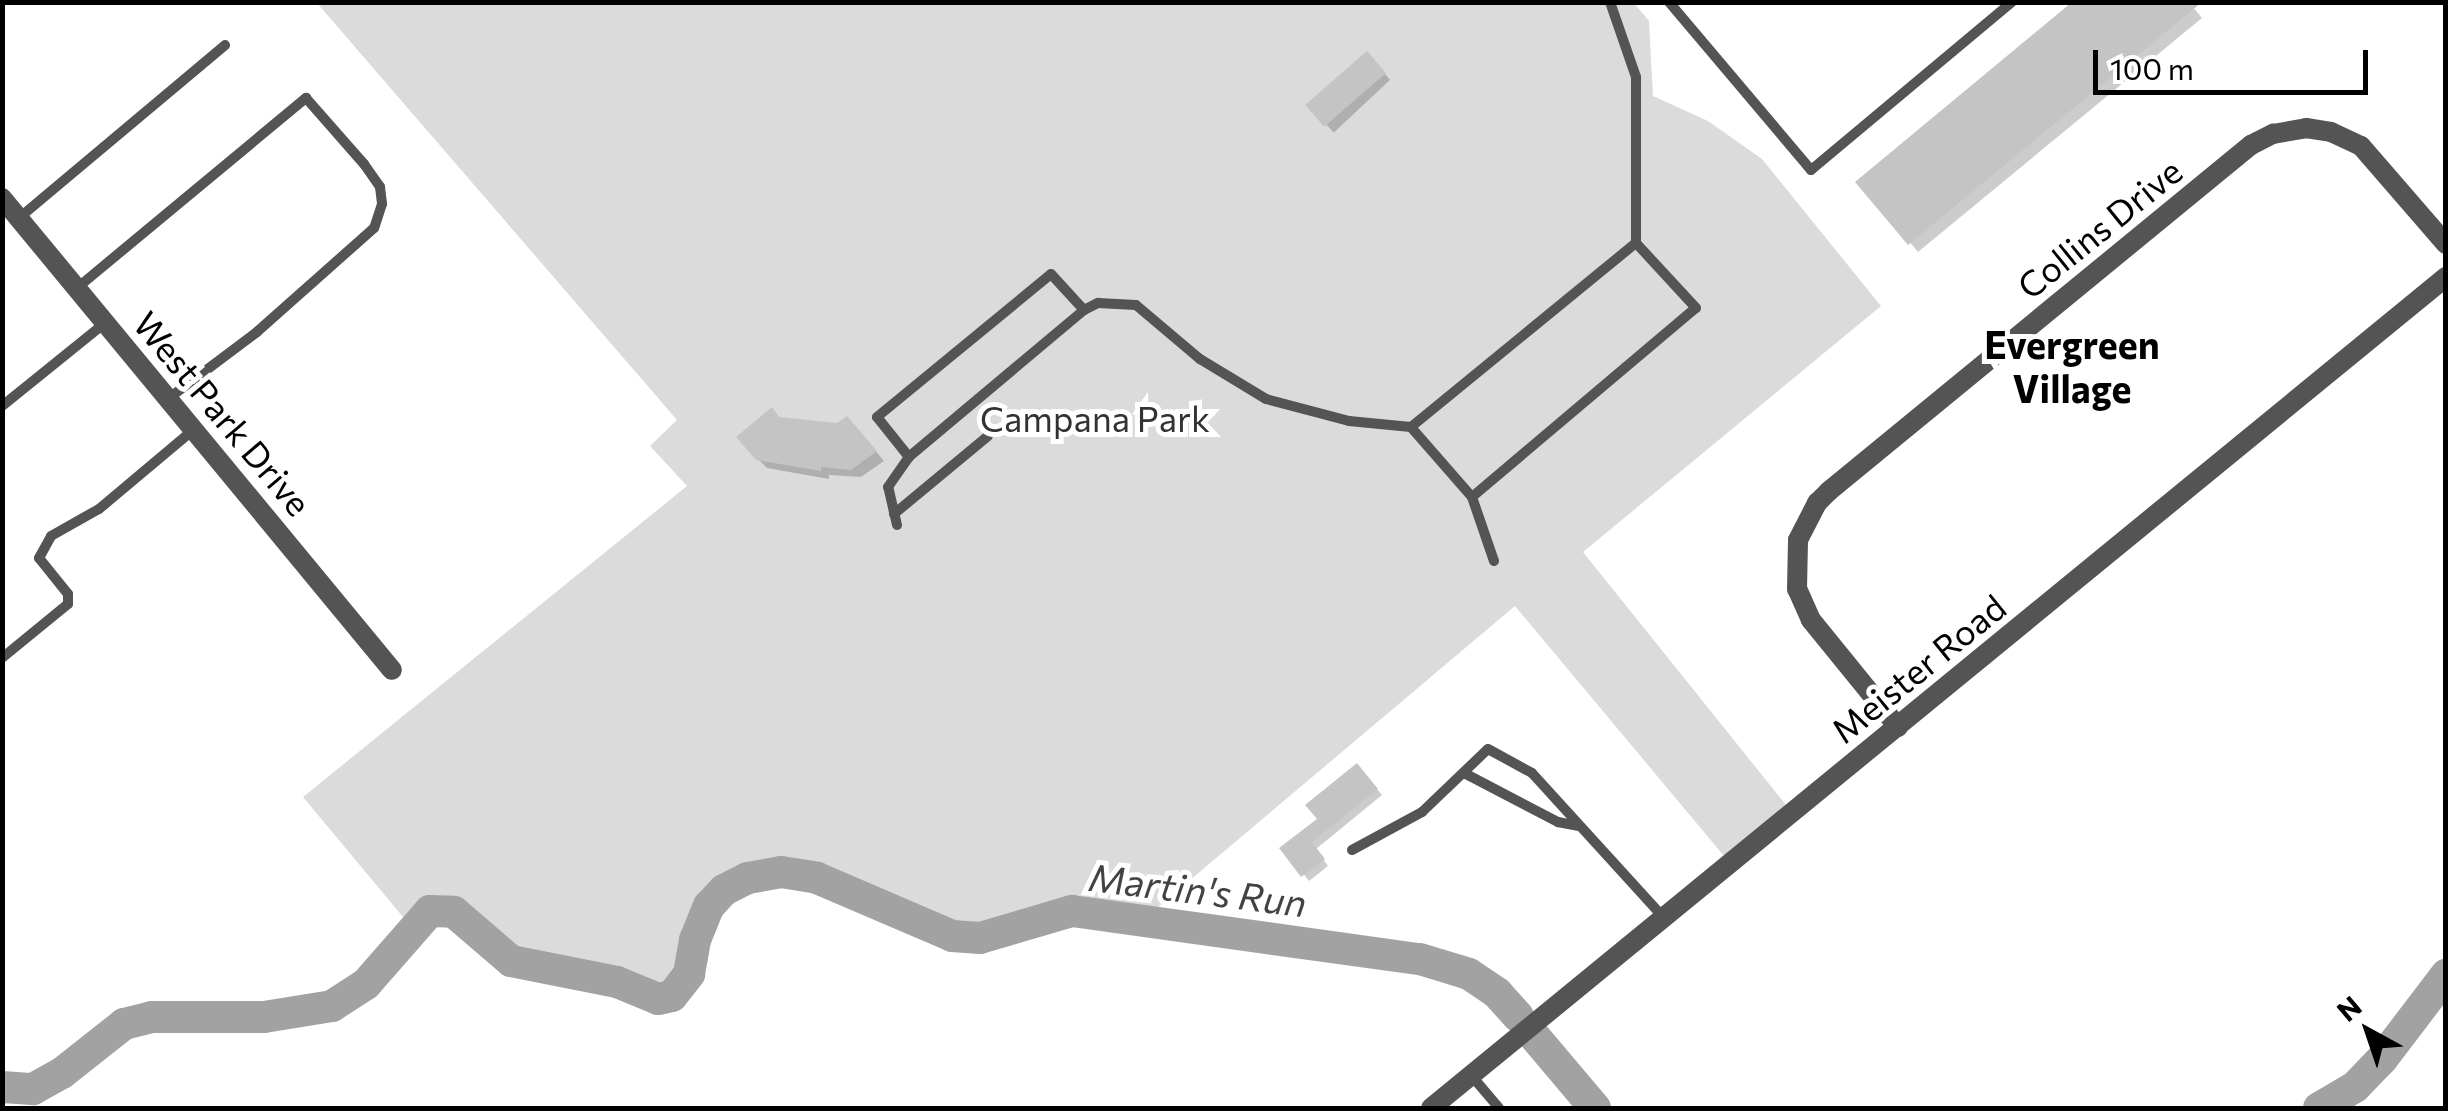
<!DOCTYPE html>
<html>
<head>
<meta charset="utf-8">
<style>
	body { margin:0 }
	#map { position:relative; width:2448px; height:1111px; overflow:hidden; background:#fff; font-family:Commissioner,sans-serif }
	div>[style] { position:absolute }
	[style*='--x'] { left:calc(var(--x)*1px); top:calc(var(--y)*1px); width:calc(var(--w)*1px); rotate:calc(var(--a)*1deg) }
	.green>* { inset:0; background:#dbdbdb }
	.shadow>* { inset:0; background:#0003; transform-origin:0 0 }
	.river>* { height:32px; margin:-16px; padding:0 16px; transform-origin:16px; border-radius:16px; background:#a2a2a2 }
	.building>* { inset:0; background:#c4c4c4; transform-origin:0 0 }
	.lane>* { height:10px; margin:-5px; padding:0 5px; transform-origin:5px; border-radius:5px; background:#545454 }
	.street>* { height:20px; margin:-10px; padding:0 10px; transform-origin:10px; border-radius:10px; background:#545454 }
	span { translate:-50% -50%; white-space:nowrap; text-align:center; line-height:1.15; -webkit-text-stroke:10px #fff; paint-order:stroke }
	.street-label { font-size:35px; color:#000 }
	.park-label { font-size:35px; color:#323232 }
	.neighbourhood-label { font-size:38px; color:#000; font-weight:700 }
	.water-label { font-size:38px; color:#434343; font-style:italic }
	.frame { position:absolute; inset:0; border:5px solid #000; pointer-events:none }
	.north { position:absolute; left:2318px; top:981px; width:100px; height:100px; -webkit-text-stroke:8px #fff; paint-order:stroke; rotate:320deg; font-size:28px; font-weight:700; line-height:40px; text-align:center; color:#000 }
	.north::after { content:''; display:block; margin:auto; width:35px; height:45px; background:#000; clip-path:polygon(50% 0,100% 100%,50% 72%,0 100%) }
	.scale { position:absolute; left:2093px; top:50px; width:275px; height:45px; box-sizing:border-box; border:5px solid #000; border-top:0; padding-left:12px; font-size:30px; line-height:35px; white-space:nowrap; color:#000; -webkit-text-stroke:8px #fff; paint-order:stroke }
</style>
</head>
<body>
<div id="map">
	<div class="green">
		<div style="clip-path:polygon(317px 3px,1634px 3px,1649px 21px,1653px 96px,1708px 121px,1762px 159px,1881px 306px,1583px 552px,1786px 805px,1724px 856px,1515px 606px,1145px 918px,1072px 911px,980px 938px,952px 936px,817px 878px,781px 872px,748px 878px,724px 891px,709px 906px,695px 940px,689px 974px,672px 996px,658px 999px,617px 982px,511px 961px,454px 912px,430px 911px,413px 929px,303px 797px,687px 486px,650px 446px,677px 420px)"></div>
	</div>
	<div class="shadow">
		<div style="clip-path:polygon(2189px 2px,2202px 18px,1918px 252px,1859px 182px)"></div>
		<div style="left:1367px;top:55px;width:34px;height:77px;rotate:47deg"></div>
		<div style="clip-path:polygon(781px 420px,856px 428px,884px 461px,861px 477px,829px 475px,829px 479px,767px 468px,758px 459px)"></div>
		<div style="clip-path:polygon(1363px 772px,1382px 795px,1316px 849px,1328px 866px,1309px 881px,1283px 848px,1320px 820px)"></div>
	</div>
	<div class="river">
		<div style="--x:1535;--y:1037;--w:93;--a:49.8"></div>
		<div style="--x:2;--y:1087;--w:31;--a:4"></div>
		<div style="--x:33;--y:1089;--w:33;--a:-29"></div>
		<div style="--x:62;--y:1073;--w:79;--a:-38.3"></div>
		<div style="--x:124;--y:1024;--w:29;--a:-14"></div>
		<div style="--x:152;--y:1017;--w:112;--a:0"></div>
		<div style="--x:264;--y:1017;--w:69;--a:-9.2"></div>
		<div style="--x:332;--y:1006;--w:40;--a:-32.9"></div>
		<div style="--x:366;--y:984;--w:97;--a:-48.8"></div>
		<div style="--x:430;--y:911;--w:24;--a:2"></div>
		<div style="--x:454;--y:912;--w:75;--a:40.7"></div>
		<div style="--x:511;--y:961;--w:108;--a:11.2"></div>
		<div style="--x:617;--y:982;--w:44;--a:22.5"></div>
		<div style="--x:658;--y:999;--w:14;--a:-12"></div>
		<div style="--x:672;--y:996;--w:28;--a:-52"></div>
		<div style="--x:689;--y:974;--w:35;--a:-80"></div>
		<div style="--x:695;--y:940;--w:37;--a:-68"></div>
		<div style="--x:709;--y:906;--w:22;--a:-47"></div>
		<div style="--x:724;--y:890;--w:27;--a:-27"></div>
		<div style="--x:748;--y:878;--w:34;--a:-10"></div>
		<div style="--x:781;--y:872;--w:36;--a:9"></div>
		<div style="--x:817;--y:878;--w:147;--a:23.2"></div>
		<div style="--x:952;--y:936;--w:28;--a:4"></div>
		<div style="--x:980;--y:938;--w:96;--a:-16.4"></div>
		<div style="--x:1072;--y:911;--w:351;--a:7.9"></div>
		<div style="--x:1420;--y:959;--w:51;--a:17"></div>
		<div style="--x:1469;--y:974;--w:34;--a:34"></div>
		<div style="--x:1497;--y:993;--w:31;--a:48"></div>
		<div style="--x:2319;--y:1108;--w:42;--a:-30.3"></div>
		<div style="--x:2355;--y:1087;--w:39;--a:-46"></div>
		<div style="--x:2382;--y:1059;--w:106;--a:-52.7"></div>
	</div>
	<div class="building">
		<div style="clip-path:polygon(2072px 2px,2202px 2px,1908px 245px,1855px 182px)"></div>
		<div style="left:1367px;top:51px;width:29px;height:82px;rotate:49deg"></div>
		<div style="clip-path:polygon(772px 407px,779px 417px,837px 423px,847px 416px,877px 451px,851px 470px,821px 467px,821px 471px,756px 460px,736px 437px)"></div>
		<div style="clip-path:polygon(1357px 763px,1378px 789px,1312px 842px,1325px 859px,1301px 877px,1279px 848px,1317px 819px,1305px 805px)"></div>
	</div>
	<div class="lane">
		<div style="--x:1669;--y:2;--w:220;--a:49.8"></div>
		<div style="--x:1811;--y:170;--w:262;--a:-39.9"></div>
		<div style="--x:19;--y:218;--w:269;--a:-40"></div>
		<div style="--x:77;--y:288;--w:298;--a:-39.7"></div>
		<div style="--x:306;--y:98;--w:88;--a:48.7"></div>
		<div style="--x:364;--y:164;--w:28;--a:55"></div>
		<div style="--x:380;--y:187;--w:17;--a:83"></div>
		<div style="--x:382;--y:204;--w:25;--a:108"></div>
		<div style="--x:374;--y:228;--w:157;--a:138.4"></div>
		<div style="--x:257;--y:332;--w:110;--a:143.1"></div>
		<div style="--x:1084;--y:310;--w:229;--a:140"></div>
		<div style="--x:909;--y:457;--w:51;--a:-128.7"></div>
		<div style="--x:877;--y:417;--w:225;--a:-39.4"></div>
		<div style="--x:1051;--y:274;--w:49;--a:47.5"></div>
		<div style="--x:1084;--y:310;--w:16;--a:-27"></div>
		<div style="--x:1098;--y:303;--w:38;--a:3"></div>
		<div style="--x:1136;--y:305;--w:84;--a:40.2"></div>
		<div style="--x:1200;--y:359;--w:77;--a:31.2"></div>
		<div style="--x:1266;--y:399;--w:86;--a:14.8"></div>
		<div style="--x:1349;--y:421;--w:62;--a:5.5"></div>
		<div style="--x:2;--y:406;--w:132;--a:-38.9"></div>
		<div style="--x:1472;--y:497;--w:93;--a:-131.1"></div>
		<div style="--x:1411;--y:427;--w:291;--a:-39.3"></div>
		<div style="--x:894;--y:514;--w:122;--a:-39.7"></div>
		<div style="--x:897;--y:525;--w:39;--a:-103"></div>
		<div style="--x:888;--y:487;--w:37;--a:-55"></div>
		<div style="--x:1494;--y:561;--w:68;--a:-109"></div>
		<div style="--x:1472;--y:497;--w:293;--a:-40.2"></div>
		<div style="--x:1696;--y:308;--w:88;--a:-132.7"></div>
		<div style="--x:1636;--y:243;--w:166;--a:-90"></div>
		<div style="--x:1636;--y:77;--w:79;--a:-109.1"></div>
		<div style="--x:2;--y:658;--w:85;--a:-39.3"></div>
		<div style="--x:68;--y:604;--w:10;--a:-90"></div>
		<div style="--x:68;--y:594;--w:46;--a:-128.9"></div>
		<div style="--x:39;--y:558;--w:25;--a:-61"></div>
		<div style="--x:51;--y:536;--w:55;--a:-29.4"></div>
		<div style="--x:99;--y:509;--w:123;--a:-40"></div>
		<div style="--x:1466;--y:774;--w:104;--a:27.6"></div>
		<div style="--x:1558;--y:822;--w:20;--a:11"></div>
		<div style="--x:1352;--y:850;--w:80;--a:-28.5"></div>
		<div style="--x:1422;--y:812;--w:91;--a:-43.7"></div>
		<div style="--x:1488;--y:749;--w:50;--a:28.6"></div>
		<div style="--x:1532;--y:773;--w:195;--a:47.7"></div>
		<div style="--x:1471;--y:1075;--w:43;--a:49.7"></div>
	</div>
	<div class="street">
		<div style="--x:2;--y:198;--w:612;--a:50.43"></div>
		<div style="--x:1898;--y:727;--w:138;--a:-129.1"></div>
		<div style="--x:1811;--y:620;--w:34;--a:-114"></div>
		<div style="--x:1797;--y:589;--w:49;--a:-88.8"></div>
		<div style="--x:1798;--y:540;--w:42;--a:-62.8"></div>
		<div style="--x:1817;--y:503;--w:17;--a:-45"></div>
		<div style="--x:1829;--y:491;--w:546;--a:-39.35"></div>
		<div style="--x:2251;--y:145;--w:25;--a:-27"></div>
		<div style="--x:2273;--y:134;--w:34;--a:-10"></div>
		<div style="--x:2306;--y:128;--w:25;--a:9"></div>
		<div style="--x:2331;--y:132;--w:33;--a:25"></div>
		<div style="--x:2361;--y:146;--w:130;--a:49.1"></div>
		<div style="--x:1431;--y:1108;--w:1312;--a:-39.31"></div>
	</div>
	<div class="street-label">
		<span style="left:2099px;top:228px;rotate:-39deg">Collins Drive</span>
		<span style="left:223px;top:413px;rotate:50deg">West Park Drive</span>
		<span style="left:1918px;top:668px;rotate:-39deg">Meister Road</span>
	</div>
	<div class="park-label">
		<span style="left:1095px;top:418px">Campana Park</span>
	</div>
	<div class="neighbourhood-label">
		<span style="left:2072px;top:366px">Evergreen<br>Village</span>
	</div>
	<div class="water-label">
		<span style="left:1198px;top:889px;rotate:7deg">Martin's Run</span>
	</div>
	<div class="frame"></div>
	<div class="north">N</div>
	<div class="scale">100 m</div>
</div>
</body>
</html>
